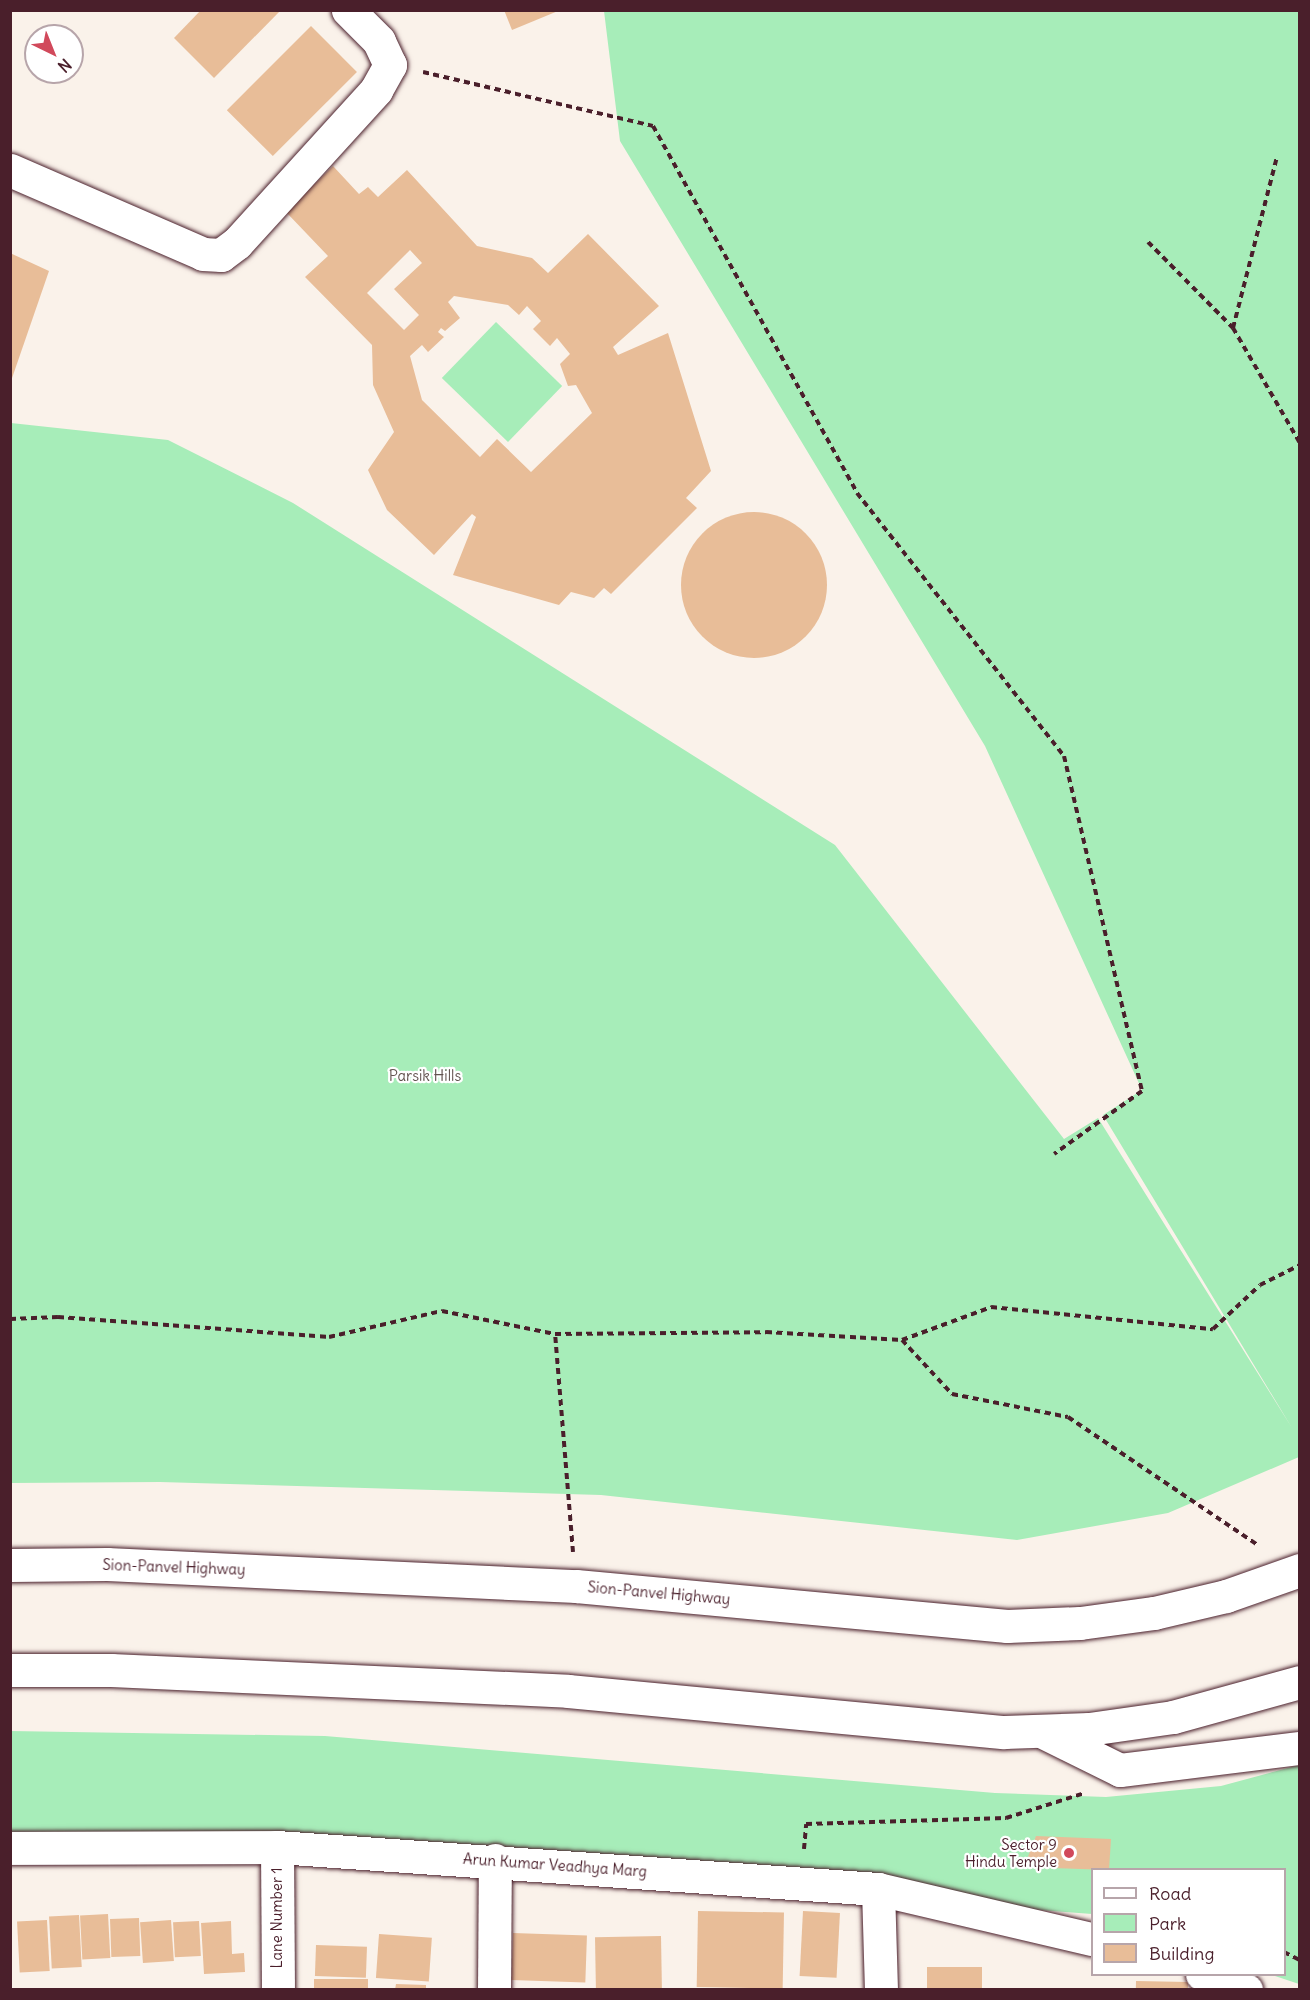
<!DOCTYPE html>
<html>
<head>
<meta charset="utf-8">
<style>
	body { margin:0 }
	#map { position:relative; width:1310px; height:2000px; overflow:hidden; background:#faf2ea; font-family:Delius,sans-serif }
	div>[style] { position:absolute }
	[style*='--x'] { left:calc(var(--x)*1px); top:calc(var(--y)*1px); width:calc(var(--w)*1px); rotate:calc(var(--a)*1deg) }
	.green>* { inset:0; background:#a7edb9; transform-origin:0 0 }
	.building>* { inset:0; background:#e8bd98; transform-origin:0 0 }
	.round { border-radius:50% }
	.path>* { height:4px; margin-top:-2px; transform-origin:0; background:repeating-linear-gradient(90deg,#4a1f2b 0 6px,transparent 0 10.5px) }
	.roads { filter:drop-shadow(0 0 2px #4a1f2b) drop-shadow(0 0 2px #4a1f2b) }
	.minor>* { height:33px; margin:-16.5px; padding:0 16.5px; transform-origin:16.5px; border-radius:16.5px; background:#fff }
	.highway>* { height:33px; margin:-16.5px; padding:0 16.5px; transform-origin:16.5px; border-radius:16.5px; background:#fff }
	.dots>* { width:16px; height:16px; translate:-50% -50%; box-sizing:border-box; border:3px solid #fff; border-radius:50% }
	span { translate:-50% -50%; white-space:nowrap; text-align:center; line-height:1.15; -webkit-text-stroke:4.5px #fff; paint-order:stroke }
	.park-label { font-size:15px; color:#61524e }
	.street-label { font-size:15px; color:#4a1f2b }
	.poi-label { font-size:15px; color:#4a1f2b }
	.right { translate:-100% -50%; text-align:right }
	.frame { position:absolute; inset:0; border:12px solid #4a1f2b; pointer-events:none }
	.legend { position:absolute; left:1091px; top:1868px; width:195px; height:108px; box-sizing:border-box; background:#fff; border:2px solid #b7a5aa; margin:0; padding:8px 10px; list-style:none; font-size:18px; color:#4a1f2b }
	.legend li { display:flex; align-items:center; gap:12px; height:30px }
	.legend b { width:30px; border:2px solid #b7a5aa }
	.north { position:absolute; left:24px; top:24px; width:60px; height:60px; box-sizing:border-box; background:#fff; border:2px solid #b7a5aa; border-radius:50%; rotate:137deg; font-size:16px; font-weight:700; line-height:24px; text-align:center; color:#4a1f2b }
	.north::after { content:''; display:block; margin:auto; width:21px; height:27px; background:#d1495b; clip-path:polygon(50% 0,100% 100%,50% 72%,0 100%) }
</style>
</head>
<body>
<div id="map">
	<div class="green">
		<div style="clip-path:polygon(604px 11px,1299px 11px,1299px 1457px,1168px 1513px,1017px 1540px,601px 1495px,160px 1482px,11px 1483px,11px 423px,168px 440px,293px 503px,835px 845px,1064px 1139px,1098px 1118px,1292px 1428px,1103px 1115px,1142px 1090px,985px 746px,620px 141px)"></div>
		<div style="left:496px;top:322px;width:92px;height:78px;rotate:44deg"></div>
		<div style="clip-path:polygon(10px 1731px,325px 1736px,995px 1793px,1106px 1797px,1221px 1786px,1299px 1765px,1299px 1984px,1272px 1975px,1284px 1974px,1284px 1870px,1092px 1870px,1092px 1914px,11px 1832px)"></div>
	</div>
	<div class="building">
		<div style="clip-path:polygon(201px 10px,281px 10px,214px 78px,174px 38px)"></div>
		<div style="clip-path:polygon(504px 10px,558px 10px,558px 11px,512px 30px)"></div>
		<div style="left:311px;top:26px;width:65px;height:119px;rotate:45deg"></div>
		<div style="clip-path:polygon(evenodd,333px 166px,359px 194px,368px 187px,378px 197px,407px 170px,477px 246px,532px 258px,548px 273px,588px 234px,659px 306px,613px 347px,618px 355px,668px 333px,711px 471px,686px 498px,697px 508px,611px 594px,604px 588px,594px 598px,571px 592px,559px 605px,453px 575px,476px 517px,472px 514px,434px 555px,387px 510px,368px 470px,394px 432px,373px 385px,372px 345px,305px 277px,328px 256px,286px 212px,333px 166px,410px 250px,422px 263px,394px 289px,419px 315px,404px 330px,367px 293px,410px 250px,333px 166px,454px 296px,508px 305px,519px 315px,527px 306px,541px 321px,533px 329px,550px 346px,557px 338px,570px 354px,560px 364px,568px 386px,576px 385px,592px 413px,531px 472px,497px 439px,480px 457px,422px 400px,410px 356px,422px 345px,428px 352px,444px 337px,438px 332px,441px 328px,445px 331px,460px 318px,448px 302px,454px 296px)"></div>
		<div style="clip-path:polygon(10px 253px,49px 271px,11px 381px,10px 381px)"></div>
		<div class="round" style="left:681px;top:512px;width:146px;height:146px"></div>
		<div style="clip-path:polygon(1036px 1836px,1111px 1839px,1109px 1870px,1024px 1867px)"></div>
		<div style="left:698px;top:1911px;width:86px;height:76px;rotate:1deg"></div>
		<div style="left:803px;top:1911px;width:37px;height:65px;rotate:3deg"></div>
		<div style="left:108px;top:1914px;width:44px;height:28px;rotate:87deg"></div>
		<div style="left:79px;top:1915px;width:52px;height:30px;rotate:87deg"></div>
		<div style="left:139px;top:1918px;width:38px;height:29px;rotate:88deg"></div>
		<div style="left:47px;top:1920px;width:51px;height:30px;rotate:87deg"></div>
		<div style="left:171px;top:1920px;width:41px;height:31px;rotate:86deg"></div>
		<div style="left:199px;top:1921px;width:35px;height:26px;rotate:87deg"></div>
		<div style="clip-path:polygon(231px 1921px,232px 1954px,244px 1953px,245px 1972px,204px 1974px,201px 1923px)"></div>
		<div style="left:513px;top:1933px;width:74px;height:47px;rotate:2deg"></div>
		<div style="left:379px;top:1934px;width:53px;height:44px;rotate:4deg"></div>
		<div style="left:661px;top:1936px;width:54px;height:66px;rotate:89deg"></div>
		<div style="left:316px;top:1945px;width:51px;height:31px;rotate:2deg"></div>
		<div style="left:927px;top:1967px;width:55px;height:23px"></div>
		<div style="left:314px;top:1979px;width:54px;height:11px"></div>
		<div style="left:1136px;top:1981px;width:52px;height:9px;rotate:1deg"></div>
		<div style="clip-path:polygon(396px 1984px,426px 1985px,426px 1990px,395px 1990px)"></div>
	</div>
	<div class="path">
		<div style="--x:423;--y:72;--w:236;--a:13.2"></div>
		<div style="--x:653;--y:126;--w:420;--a:60.9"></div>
		<div style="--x:857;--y:493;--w:335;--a:51.8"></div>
		<div style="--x:1064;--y:756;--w:344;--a:76.9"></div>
		<div style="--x:1142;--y:1091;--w:108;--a:144.4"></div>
		<div style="--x:1148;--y:242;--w:121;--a:45.3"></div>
		<div style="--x:1233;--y:328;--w:177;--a:-75.6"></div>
		<div style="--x:1233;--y:328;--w:133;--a:59.8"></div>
		<div style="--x:10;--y:1319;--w:48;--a:-2.4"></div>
		<div style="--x:58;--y:1317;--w:272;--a:4.2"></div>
		<div style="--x:329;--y:1337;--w:116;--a:-13"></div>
		<div style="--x:442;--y:1311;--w:115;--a:11.5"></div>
		<div style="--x:902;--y:1340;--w:74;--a:47.2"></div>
		<div style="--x:952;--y:1394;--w:118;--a:11.2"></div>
		<div style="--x:1068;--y:1417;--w:230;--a:34"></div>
		<div style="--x:573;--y:1552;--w:219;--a:-94.7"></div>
		<div style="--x:555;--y:1334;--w:211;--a:-0.5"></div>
		<div style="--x:766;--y:1332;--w:136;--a:3.4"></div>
		<div style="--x:902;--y:1340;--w:95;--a:-20.3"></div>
		<div style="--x:991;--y:1307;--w:223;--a:5.7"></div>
		<div style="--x:1213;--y:1329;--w:64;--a:-43.1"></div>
		<div style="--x:1260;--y:1285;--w:45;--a:-26.6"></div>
		<div style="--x:804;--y:1849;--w:25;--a:-85"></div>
		<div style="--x:806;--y:1824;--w:200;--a:-1.7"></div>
		<div style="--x:1006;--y:1818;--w:83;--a:-17.6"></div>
		<div style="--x:1284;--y:1952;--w:18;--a:27"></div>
	</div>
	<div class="roads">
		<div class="minor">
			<div style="--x:10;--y:170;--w:210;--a:23.5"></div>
			<div style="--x:203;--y:254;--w:18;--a:3"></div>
			<div style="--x:221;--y:255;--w:20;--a:-37"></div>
			<div style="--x:237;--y:243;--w:207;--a:-47.7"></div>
			<div style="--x:376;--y:90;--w:29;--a:-61"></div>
			<div style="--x:390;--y:65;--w:26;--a:-115"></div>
			<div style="--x:379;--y:41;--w:44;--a:-135"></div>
			<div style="--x:1041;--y:1731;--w:88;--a:26.3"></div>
			<div style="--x:1120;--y:1770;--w:181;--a:-7"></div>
			<div style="--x:277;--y:1847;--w:143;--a:89.6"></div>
			<div style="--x:10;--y:1848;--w:267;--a:-0.2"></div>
			<div style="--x:277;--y:1847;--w:602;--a:4"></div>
			<div style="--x:878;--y:1889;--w:220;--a:13.2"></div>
			<div style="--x:878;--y:1889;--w:101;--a:88.3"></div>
			<div style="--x:1202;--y:1974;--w:47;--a:20"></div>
			<div style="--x:494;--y:1990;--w:130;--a:-89.6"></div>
		</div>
		<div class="highway">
			<div style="--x:10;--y:1565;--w:97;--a:-0.6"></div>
			<div style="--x:107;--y:1564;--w:470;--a:2.7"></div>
			<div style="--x:576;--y:1586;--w:433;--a:5.3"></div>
			<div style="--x:1007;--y:1626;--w:73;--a:-2.4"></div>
			<div style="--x:1080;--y:1623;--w:75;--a:-7.7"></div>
			<div style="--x:1154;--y:1613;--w:74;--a:-13.3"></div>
			<div style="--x:1226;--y:1596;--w:78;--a:-19.4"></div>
			<div style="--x:10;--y:1670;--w:101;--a:0"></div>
			<div style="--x:111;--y:1670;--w:457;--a:2.6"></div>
			<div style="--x:568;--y:1691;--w:438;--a:5.4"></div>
			<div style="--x:1004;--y:1732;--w:85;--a:-2"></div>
			<div style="--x:1089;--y:1729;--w:85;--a:-8.1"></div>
			<div style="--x:1173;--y:1717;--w:132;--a:-15.4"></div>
		</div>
	</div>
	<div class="dots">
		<div style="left:1069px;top:1853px;background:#d1495b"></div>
	</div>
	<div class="park-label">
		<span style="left:425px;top:1076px">Parsik Hills</span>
	</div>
	<div class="street-label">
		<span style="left:174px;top:1567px;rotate:2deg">Sion-Panvel Highway</span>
		<span style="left:659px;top:1593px;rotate:5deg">Sion-Panvel Highway</span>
		<span style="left:555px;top:1865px;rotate:4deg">Arun Kumar Veadhya Marg</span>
		<span style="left:277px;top:1918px;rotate:-90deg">Lane Number 1</span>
	</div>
	<div class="poi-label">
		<span class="right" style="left:1057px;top:1853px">Sector 9<br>Hindu Temple</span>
	</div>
	<div class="frame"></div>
	<ul class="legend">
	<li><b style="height:8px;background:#fff"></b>Road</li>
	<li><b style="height:16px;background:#a7edb9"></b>Park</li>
	<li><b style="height:16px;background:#e8bd98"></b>Building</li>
	</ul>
	<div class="north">N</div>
</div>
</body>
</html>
